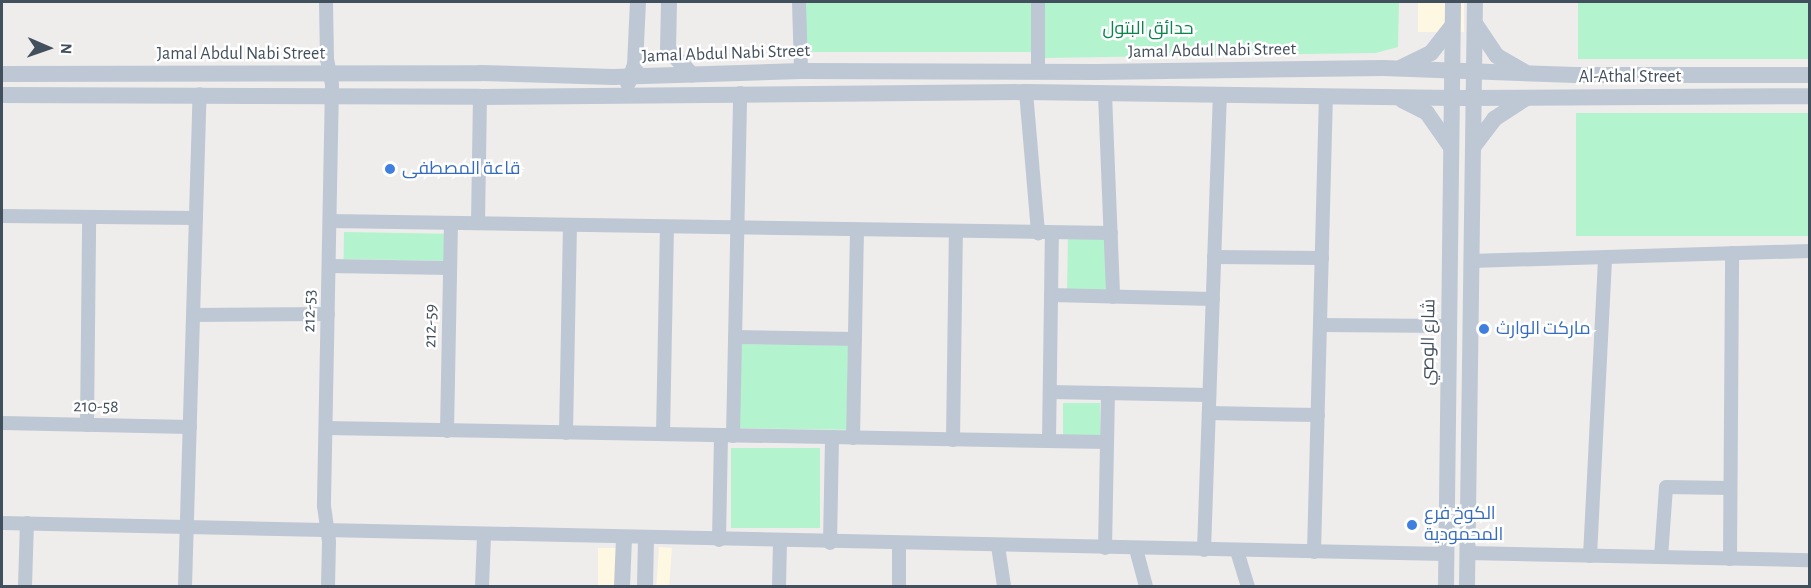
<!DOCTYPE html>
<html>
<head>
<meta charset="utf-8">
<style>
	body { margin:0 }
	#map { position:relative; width:1811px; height:588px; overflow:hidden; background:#efecec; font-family:"Alegreya Sans",Cairo,sans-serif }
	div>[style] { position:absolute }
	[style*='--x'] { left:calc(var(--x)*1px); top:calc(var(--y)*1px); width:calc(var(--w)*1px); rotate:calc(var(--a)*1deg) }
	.commercial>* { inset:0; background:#fef7e1; transform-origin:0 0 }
	.green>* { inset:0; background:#b3f4cf; transform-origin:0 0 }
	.minor>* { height:14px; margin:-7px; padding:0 7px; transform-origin:7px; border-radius:7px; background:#bdc8d4 }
	.tertiary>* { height:16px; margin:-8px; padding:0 8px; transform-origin:8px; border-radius:8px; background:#bdc8d4 }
	.dots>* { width:16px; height:16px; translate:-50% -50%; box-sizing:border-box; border:3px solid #fff; border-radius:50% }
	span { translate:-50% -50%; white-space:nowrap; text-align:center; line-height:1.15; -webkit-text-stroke:5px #fff; paint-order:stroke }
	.park-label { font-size:18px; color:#0b854d }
	.street-label { font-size:18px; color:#424f5c }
	.shop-label { font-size:18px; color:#366cbe }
	.left { translate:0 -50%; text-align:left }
	.frame { position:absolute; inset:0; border:3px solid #424f5c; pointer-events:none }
	.north { position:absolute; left:18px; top:18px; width:60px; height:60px; -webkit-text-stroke:4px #fff; paint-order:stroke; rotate:92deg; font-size:16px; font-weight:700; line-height:24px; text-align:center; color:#424f5c }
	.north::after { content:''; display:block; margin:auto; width:21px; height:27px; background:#424f5c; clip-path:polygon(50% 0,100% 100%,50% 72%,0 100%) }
</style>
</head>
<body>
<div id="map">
	<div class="commercial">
		<div style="left:1418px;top:2px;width:46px;height:30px"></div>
		<div style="left:659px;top:547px;width:13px;height:39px;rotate:4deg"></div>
		<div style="left:598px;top:548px;width:18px;height:38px"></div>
	</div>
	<div class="green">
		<div style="left:806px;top:2px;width:226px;height:50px"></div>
		<div style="clip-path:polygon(1043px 2px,1399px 2px,1398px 47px,1376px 53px,1043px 58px)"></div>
		<div style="left:1578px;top:2px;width:231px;height:57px"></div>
		<div style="left:1809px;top:113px;width:123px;height:233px;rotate:90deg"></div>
		<div style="left:344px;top:232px;width:101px;height:27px;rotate:1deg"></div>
		<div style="left:1068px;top:238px;width:40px;height:54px;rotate:1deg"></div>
		<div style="left:741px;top:344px;width:107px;height:84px;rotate:1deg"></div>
		<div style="left:1063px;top:403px;width:37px;height:33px"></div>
		<div style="left:731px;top:448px;width:89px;height:80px"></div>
	</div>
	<div class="minor">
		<div style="--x:326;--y:2;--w:57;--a:89"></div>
		<div style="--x:327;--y:59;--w:26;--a:79"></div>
		<div style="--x:332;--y:85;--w:421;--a:91.1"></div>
		<div style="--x:324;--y:506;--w:36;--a:82"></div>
		<div style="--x:329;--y:542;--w:44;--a:91.3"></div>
		<div style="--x:799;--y:2;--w:69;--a:88.3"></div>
		<div style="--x:1038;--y:2;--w:70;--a:90"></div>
		<div style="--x:1026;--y:92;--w:142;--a:85.1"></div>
		<div style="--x:1105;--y:94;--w:203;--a:87.7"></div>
		<div style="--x:2;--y:216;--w:194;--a:0.6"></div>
		<div style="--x:330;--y:221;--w:781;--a:0.88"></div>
		<div style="--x:478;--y:223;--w:126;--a:-89.1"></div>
		<div style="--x:1214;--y:257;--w:108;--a:0.5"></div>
		<div style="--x:1471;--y:261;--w:339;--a:-1.7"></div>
		<div style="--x:329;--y:266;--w:121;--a:0.9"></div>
		<div style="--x:1051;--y:295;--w:162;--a:1.4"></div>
		<div style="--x:193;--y:315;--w:135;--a:-0.4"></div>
		<div style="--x:1320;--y:325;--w:129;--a:0.4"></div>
		<div style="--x:735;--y:337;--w:120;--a:1"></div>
		<div style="--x:1050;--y:392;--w:159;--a:1.1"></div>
		<div style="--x:1209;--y:413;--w:109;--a:1.1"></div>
		<div style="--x:2;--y:423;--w:188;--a:1.2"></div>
		<div style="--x:87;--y:425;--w:208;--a:-89.4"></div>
		<div style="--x:326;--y:428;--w:781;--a:1.03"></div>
		<div style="--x:447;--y:431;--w:208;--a:-88.9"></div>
		<div style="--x:566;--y:433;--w:208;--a:-88.9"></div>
		<div style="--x:663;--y:434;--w:207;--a:-88.9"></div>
		<div style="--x:733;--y:436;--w:343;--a:-88.8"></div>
		<div style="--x:853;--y:438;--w:208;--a:-88.9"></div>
		<div style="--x:953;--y:440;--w:208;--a:-89.2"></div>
		<div style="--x:1049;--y:441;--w:208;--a:-89.2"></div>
		<div style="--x:2;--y:523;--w:1444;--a:1.23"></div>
		<div style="--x:719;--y:540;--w:105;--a:-88.9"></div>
		<div style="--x:830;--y:543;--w:106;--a:-88.9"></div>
		<div style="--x:899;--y:545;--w:41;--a:90"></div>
		<div style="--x:998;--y:546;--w:40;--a:81.5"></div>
		<div style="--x:1105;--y:548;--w:155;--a:-88.9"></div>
		<div style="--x:1136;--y:549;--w:38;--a:75"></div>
		<div style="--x:1204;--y:550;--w:455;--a:-88"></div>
		<div style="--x:1237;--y:551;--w:37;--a:73"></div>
		<div style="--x:1314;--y:552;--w:456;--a:-88.5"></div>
		<div style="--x:1467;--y:553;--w:343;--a:1.2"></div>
		<div style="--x:1590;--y:556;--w:299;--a:-87.1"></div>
		<div style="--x:1661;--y:557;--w:70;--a:-85.9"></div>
		<div style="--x:1666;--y:487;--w:64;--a:0.9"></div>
		<div style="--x:1730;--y:559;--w:306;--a:-89.6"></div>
		<div style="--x:25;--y:586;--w:63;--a:-88.2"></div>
		<div style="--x:185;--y:586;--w:492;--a:-88.3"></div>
		<div style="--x:482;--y:586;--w:50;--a:-87.7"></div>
		<div style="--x:779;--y:586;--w:44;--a:-88.7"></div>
	</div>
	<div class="tertiary">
		<div style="--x:669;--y:2;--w:47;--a:91.2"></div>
		<div style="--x:668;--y:49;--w:35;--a:47"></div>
		<div style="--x:1476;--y:25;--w:37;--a:56"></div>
		<div style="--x:1497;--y:56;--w:32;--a:30"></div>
		<div style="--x:1402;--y:67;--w:32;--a:-26"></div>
		<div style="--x:1431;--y:53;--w:34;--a:-52"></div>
		<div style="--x:2;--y:74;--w:479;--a:-0.1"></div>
		<div style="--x:481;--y:73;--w:132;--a:1.7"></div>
		<div style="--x:613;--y:77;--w:188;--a:-1.8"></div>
		<div style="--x:801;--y:71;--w:295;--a:0.2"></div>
		<div style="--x:1096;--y:72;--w:287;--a:-0.8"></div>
		<div style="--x:1383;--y:68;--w:193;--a:2.1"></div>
		<div style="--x:1576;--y:75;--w:234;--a:0"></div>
		<div style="--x:628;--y:83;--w:19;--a:-69"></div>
		<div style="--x:635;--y:65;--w:63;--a:-87.3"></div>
		<div style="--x:2;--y:95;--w:478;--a:0.2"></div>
		<div style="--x:480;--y:97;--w:546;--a:-0.52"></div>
		<div style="--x:1026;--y:92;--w:429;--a:0.8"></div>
		<div style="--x:1455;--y:98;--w:355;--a:-0.3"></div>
		<div style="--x:1402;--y:100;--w:28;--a:27"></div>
		<div style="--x:1427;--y:113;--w:39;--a:55"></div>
		<div style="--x:1474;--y:146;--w:34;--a:-53"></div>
		<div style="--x:1494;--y:119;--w:38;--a:-33"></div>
		<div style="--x:622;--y:586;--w:47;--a:-87.6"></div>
		<div style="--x:645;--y:586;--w:47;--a:-88.8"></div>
		<div style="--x:1446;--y:586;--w:584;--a:-89.31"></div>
		<div style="--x:1467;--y:586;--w:584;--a:-89.22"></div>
	</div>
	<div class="dots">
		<div style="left:390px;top:169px;background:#3f7fe0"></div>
		<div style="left:1484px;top:329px;background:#3f7fe0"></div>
		<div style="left:1412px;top:525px;background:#3f7fe0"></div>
	</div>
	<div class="park-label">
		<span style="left:1148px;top:29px">حدائق البتول</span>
	</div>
	<div class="street-label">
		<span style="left:1212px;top:51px;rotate:-1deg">Jamal Abdul Nabi Street</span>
		<span style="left:241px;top:54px">Jamal Abdul Nabi Street</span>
		<span style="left:726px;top:54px;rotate:-2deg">Jamal Abdul Nabi Street</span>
		<span style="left:1630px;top:77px">Al-Athal Street</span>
		<span style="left:310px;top:311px;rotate:-89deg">212-53</span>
		<span style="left:431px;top:326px;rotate:-89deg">212-59</span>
		<span style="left:1429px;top:342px;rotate:-89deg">شارع الوصي</span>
		<span style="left:96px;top:407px;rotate:1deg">210-58</span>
	</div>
	<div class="shop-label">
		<span class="left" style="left:402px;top:169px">قاعة المصطفى</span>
		<span class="left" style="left:1496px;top:329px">ماركت الوارث</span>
		<span class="left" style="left:1424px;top:525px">الكوخ فرع<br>المحمودية</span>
	</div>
	<div class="frame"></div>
	<div class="north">N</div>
</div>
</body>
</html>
